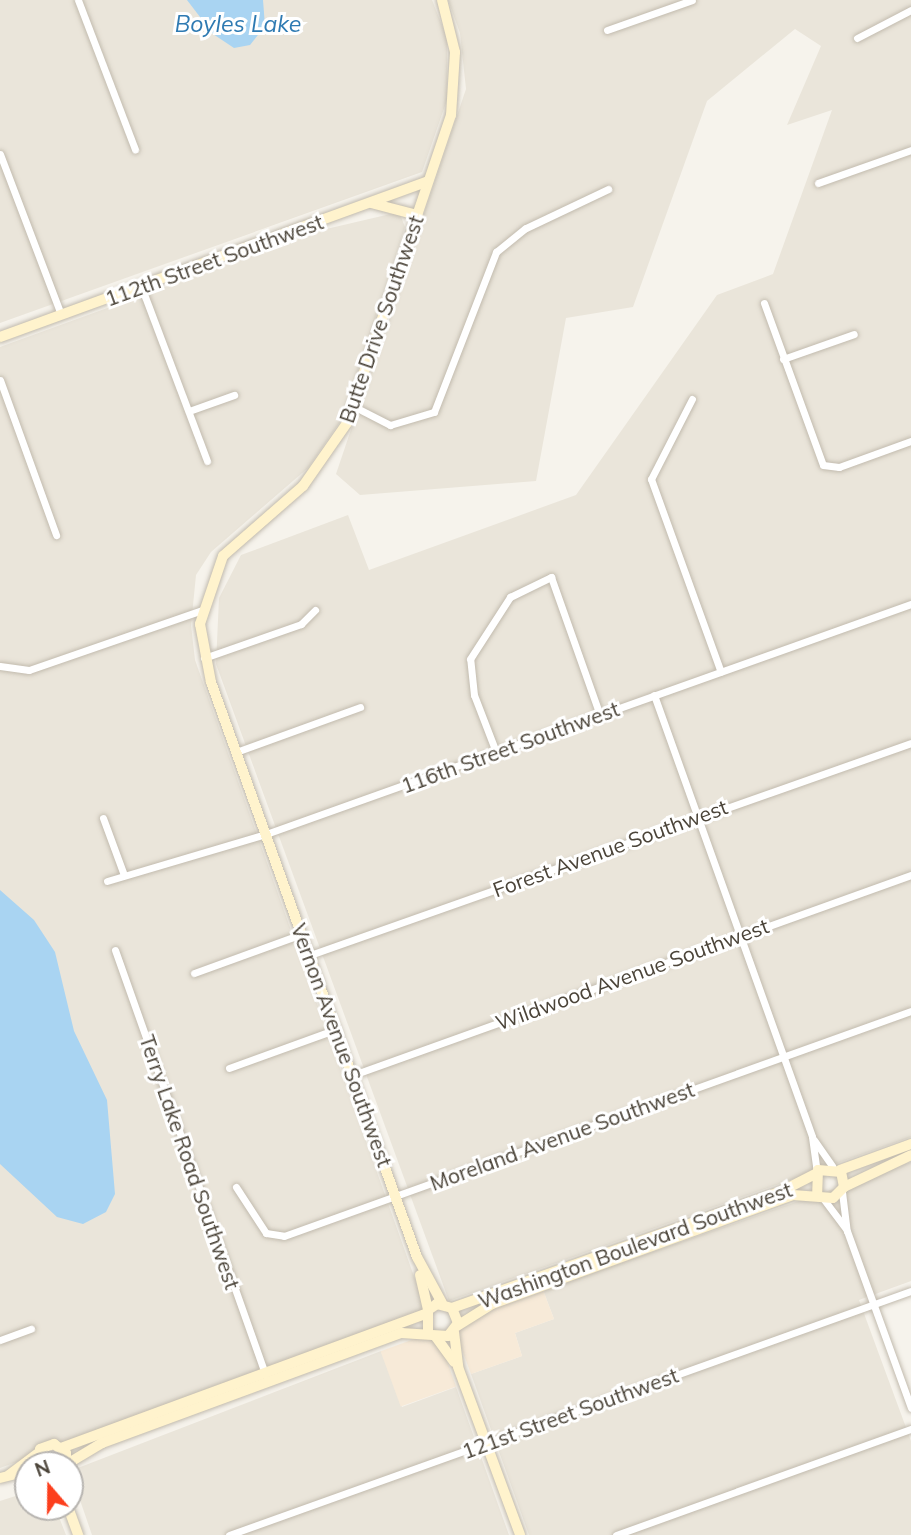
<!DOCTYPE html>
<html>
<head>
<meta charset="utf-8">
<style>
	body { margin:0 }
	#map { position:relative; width:911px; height:1535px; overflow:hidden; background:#f6f3ec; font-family:Mulish,sans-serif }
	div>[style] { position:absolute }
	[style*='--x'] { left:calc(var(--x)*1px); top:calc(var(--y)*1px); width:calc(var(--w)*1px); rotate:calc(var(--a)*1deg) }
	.residential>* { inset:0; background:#eae5da }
	.commercial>* { inset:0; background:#f7ead8; transform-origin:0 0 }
	.water>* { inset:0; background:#a9d4f2 }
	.roads { filter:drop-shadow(0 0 2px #c2bbae) drop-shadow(0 0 2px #c2bbae) }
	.street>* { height:7px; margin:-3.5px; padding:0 3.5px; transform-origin:3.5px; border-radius:3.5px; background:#fff }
	.secondary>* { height:10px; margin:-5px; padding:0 5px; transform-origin:5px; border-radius:5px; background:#fff3cd }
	span { translate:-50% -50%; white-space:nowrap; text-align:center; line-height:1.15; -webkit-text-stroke:6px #fff; paint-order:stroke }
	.street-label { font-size:21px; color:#4b4439 }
	.water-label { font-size:23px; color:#2e7ab2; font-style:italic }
	.north { position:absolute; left:14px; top:1451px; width:70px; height:70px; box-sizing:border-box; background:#fff; border:2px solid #b7b4b0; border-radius:50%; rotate:340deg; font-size:19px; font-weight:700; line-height:28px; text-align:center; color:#4b4439 }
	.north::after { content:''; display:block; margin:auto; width:24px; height:32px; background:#fc3f1d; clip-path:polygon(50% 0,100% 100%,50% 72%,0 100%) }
</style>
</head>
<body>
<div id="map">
	<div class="residential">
		<div style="clip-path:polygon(0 0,432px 0,447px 38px,447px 100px,422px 172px,0 323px)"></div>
		<div style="clip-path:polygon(448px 0,911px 0,911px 1137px,449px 1301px,216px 664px,219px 598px,241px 555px,348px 515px,369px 570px,576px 495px,717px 295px,773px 274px,832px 110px,787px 125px,821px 46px,795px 29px,707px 101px,633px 307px,566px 318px,536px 481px,360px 495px,336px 474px,466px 89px,460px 33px)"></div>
		<div style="clip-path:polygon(399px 212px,405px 227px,342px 419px,308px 468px,211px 552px,196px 575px,191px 625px,195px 660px,427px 1313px,0 1468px,0 347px,322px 230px)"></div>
		<div style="clip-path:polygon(911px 1162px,911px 1281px,859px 1300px,911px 1441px,911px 1535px,529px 1535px,471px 1374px,522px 1356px,515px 1333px,554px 1319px,543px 1290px)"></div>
		<div style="clip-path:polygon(381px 1351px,402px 1407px,456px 1387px,509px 1535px,92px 1535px,70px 1471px)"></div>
		<div style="clip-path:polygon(28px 1492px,28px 1507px,55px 1507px,66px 1535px,0 1535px,0 1501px)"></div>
	</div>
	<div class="commercial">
		<div style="clip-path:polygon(543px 1290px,554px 1319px,515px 1333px,522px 1356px,471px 1374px,455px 1331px,463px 1320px)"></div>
		<div style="left:436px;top:1331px;width:59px;height:59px;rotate:70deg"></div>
	</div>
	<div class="water">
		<div style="clip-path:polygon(187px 0,263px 0,265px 26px,250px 45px,234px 48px,213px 34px)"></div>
		<div style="clip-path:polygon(0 890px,34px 920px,55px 952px,74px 1031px,107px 1100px,115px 1194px,106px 1212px,83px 1224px,57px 1217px,0 1164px)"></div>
	</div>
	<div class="roads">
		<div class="street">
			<div style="--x:78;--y:0;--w:160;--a:69.1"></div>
			<div style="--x:607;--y:30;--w:90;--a:-19.4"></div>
			<div style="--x:857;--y:38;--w:61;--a:-27.4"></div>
			<div style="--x:0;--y:154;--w:172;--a:69.2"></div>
			<div style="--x:818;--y:183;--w:99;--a:-19.5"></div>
			<div style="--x:141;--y:286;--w:187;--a:69.3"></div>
			<div style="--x:764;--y:303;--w:172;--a:70"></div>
			<div style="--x:823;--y:465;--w:16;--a:7"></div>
			<div style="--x:839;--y:467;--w:77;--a:-19.9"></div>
			<div style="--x:783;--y:359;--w:75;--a:-19.4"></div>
			<div style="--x:0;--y:380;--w:165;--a:70.1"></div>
			<div style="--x:692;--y:399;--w:90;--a:117.1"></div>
			<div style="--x:651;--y:479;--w:205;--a:70.1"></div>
			<div style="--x:353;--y:406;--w:42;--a:27.2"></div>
			<div style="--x:390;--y:425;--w:46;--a:-16.5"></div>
			<div style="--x:434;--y:412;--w:172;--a:-68.8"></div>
			<div style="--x:496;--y:252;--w:38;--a:-39"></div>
			<div style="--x:526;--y:228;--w:91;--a:-25.4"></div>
			<div style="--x:189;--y:411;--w:48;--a:-19.6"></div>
			<div style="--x:204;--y:658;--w:103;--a:-19.3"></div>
			<div style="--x:301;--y:624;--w:20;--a:-45"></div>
			<div style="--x:0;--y:666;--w:29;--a:8"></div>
			<div style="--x:29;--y:670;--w:183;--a:-19.1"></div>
			<div style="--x:654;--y:695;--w:469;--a:70.3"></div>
			<div style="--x:812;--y:1137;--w:35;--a:82"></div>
			<div style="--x:236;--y:752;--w:132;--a:-19.9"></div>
			<div style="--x:496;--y:752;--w:61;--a:-111.1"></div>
			<div style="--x:474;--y:695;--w:36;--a:-96"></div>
			<div style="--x:470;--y:659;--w:74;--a:-57.2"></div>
			<div style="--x:510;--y:597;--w:46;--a:-26"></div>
			<div style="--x:551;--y:577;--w:146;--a:70.5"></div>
			<div style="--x:103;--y:818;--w:61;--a:69.8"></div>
			<div style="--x:107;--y:881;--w:166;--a:-16.5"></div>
			<div style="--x:266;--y:834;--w:685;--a:-19.63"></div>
			<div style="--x:115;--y:950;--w:450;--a:70.5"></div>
			<div style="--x:310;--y:955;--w:637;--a:-19.43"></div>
			<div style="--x:194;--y:973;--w:115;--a:-19.9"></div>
			<div style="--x:229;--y:1068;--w:115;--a:-19.9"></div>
			<div style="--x:353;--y:1075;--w:593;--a:-19.72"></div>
			<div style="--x:814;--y:1140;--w:32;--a:55"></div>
			<div style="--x:236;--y:1187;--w:55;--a:56.9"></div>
			<div style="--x:266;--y:1233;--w:18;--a:9"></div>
			<div style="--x:284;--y:1236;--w:666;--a:-19.74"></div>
			<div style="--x:842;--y:1192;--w:39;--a:83"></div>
			<div style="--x:847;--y:1231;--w:188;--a:70.1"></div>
			<div style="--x:822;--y:1197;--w:39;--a:53"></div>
			<div style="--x:0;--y:1340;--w:33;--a:-20"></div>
			<div style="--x:229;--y:1535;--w:724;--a:-19.69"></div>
			<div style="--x:616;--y:1535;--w:313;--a:-19.8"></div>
		</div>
		<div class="secondary">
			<div style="--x:442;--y:0;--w:54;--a:76"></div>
			<div style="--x:455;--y:52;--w:63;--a:93.6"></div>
			<div style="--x:451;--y:115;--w:325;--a:108.7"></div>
			<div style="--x:347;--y:423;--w:77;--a:124.9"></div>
			<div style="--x:303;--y:486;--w:106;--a:138.8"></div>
			<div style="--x:223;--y:556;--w:72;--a:108.7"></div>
			<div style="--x:200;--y:624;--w:59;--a:79.3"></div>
			<div style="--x:211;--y:682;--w:611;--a:70.29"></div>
			<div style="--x:417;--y:1257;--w:52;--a:61.5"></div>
			<div style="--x:371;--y:203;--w:48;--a:14.6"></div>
			<div style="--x:0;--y:337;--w:454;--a:-20"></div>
			<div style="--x:840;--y:1170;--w:76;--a:-20.1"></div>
			<div style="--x:844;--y:1187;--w:74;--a:-25.5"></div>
			<div style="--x:420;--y:1275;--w:36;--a:77"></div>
			<div style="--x:452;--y:1308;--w:348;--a:-19.5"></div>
			<div style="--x:780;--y:1192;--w:39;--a:-27"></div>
			<div style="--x:457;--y:1326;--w:41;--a:-32.2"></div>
			<div style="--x:492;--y:1304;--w:320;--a:-19.9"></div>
			<div style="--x:793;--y:1195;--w:40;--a:4.3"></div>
			<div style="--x:833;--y:1198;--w:16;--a:-45"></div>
			<div style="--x:844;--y:1187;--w:15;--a:-101"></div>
			<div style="--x:841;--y:1172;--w:23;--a:-175"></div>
			<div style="--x:818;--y:1170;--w:23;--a:92"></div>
			<div style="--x:454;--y:1332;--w:35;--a:83"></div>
			<div style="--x:458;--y:1367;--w:179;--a:69.7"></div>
			<div style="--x:436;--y:1337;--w:31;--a:54"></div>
			<div style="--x:61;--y:1448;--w:388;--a:-20.2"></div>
			<div style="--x:67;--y:1464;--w:41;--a:-31"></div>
			<div style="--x:102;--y:1443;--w:319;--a:-20.2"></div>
			<div style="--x:401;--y:1333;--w:47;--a:3.7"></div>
			<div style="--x:448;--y:1336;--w:16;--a:-52"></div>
			<div style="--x:458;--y:1323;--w:16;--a:-112"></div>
			<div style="--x:452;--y:1308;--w:16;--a:-165"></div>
			<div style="--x:437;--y:1304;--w:11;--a:146"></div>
			<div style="--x:428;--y:1310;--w:22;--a:90"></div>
			<div style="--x:37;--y:1465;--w:16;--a:-79"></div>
			<div style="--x:40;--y:1449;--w:15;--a:-20"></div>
			<div style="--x:54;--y:1444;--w:15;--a:37"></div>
			<div style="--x:66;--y:1453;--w:12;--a:90"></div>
			<div style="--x:9;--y:1475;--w:35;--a:-37"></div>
			<div style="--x:0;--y:1478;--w:29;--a:-14"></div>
			<div style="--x:68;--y:1507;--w:30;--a:70"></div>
		</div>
	</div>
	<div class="street-label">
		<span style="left:214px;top:260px;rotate:-20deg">112th Street Southwest</span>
		<span style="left:381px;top:319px;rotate:-71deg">Butte Drive Southwest</span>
		<span style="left:510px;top:747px;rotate:-20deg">116th Street Southwest</span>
		<span style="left:610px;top:848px;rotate:-20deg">Forest Avenue Southwest</span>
		<span style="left:632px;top:974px;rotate:-20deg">Wildwood Avenue Southwest</span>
		<span style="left:342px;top:1045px;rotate:70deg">Vernon Avenue Southwest</span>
		<span style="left:562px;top:1136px;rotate:-20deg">Moreland Avenue Southwest</span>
		<span style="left:190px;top:1162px;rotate:71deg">Terry Lake Road Southwest</span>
		<span style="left:635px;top:1245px;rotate:-20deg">Washington Boulevard Southwest</span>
		<span style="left:570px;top:1413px;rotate:-20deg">121st Street Southwest</span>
	</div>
	<div class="water-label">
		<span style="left:238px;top:24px">Boyles Lake</span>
	</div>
	<div class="north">N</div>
</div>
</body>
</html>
